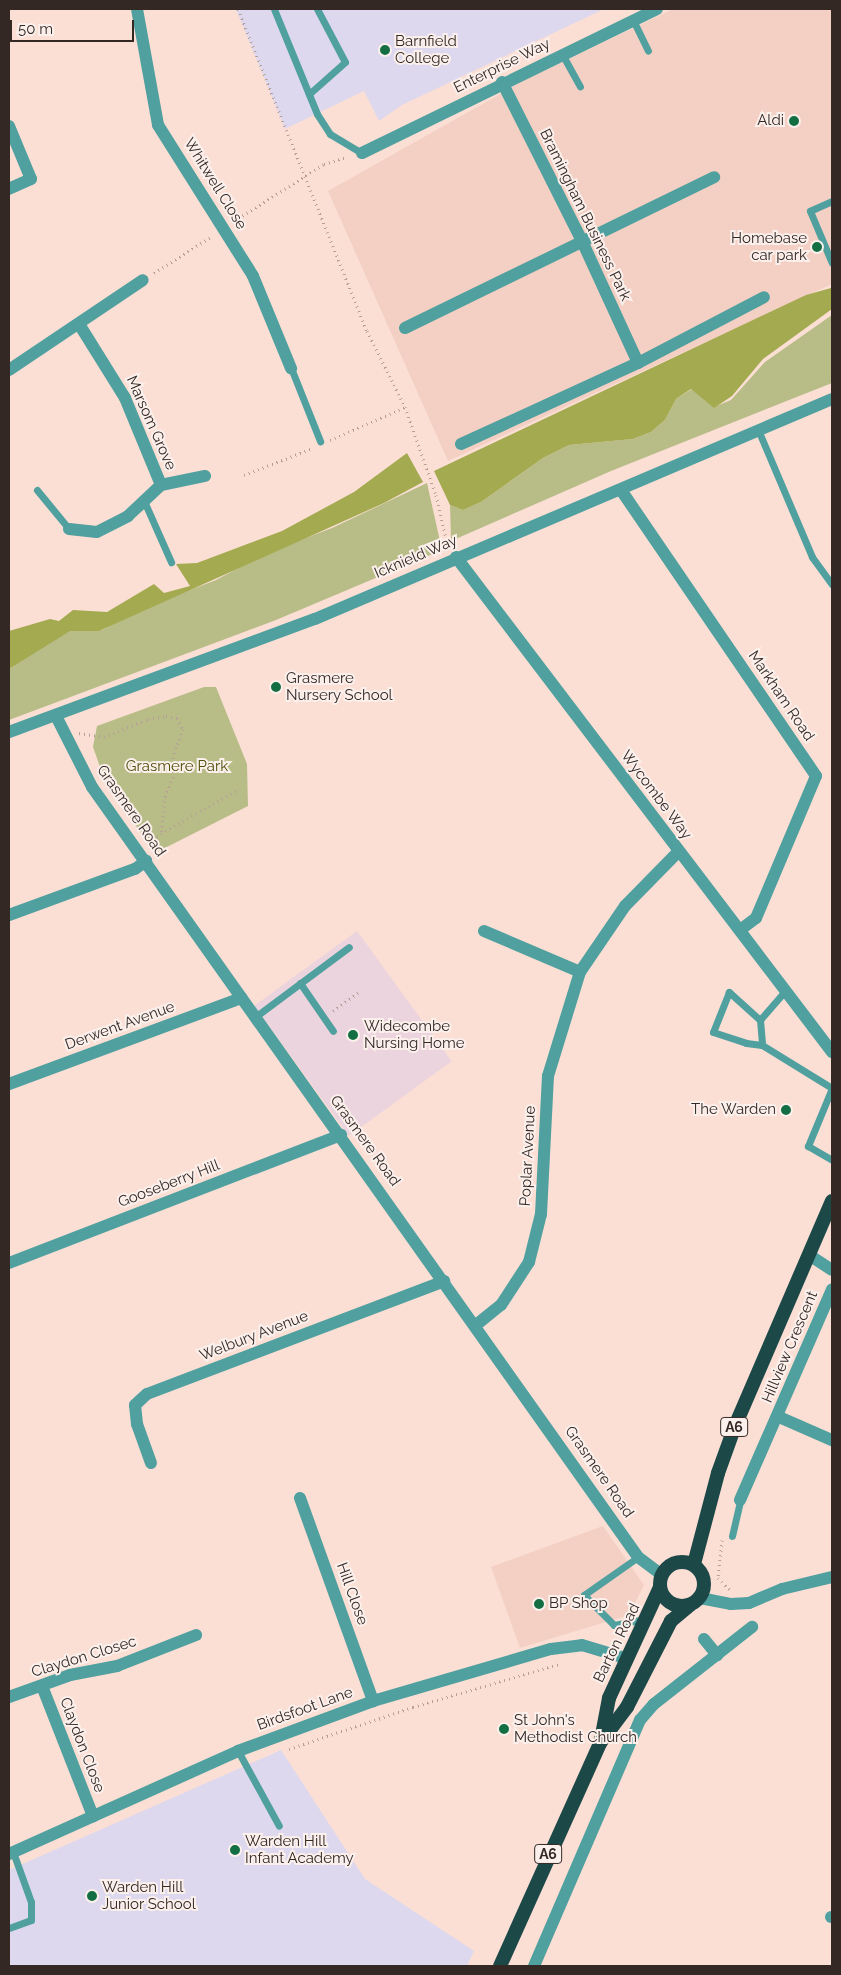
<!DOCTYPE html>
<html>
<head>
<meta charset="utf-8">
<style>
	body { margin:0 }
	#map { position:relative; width:841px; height:1975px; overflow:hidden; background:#fbdfd4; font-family:Raleway,sans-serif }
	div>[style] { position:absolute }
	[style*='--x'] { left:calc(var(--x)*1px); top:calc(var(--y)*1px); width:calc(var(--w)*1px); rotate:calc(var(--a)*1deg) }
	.built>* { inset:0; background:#f3d0c3 }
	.education>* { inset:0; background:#ddd8ee }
	.medical>* { inset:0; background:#ecd4de; transform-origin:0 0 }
	.green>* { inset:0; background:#b8bd88 }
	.forest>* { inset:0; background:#a4aa4f }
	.path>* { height:3px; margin-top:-1.5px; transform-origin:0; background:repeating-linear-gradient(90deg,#b59f97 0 1px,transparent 0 5px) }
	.service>* { height:7px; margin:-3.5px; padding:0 3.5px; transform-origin:3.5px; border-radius:3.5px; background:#4fa09f }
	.minor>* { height:12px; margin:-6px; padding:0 6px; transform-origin:6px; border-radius:6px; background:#4fa09f }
	.tertiary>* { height:12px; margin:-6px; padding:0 6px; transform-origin:6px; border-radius:6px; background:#4fa09f }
	.trunk>* { height:14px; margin:-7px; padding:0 7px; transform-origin:7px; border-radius:7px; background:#1c4848 }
	.trunk>.ring { margin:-7px; padding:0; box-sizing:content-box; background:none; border:14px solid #1c4848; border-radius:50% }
	.dots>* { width:14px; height:14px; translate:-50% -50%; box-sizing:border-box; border:2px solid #fbf0ec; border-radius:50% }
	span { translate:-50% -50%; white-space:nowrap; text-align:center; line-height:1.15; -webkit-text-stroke:4px #fbf0ec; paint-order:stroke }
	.shield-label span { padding:1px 4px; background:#fbf0ec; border:1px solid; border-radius:4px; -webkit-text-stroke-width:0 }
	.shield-label { font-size:14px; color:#332824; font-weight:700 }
	.poi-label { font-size:15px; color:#332824 }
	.left { translate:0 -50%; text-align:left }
	.right { translate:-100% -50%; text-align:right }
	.street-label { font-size:15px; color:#332824 }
	.park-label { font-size:15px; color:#4d5009 }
	.frame { position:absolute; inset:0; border:10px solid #332824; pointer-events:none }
	.scale { position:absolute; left:10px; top:20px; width:124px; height:22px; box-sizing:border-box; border:2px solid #332824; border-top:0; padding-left:6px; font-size:15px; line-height:18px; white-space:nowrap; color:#332824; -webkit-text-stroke:4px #fbf0ec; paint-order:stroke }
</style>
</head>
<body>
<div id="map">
	<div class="built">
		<div style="clip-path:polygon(673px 9px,832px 9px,832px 284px,448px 461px,328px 191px,525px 80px)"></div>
		<div style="clip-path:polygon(603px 1526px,644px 1585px,629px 1615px,520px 1648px,491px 1567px)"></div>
	</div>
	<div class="education">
		<div style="clip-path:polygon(236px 9px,604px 9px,402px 105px,379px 121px,364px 91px,285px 129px)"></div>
		<div style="clip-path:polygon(281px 1750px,365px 1879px,474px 1951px,467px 1966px,9px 1966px,9px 1870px)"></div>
	</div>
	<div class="medical">
		<div style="left:357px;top:931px;width:161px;height:127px;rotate:54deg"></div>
	</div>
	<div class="green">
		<div style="clip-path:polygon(832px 315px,832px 383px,611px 471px,451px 541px,450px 505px,463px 510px,481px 502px,543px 458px,569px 445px,633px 439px,651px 432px,665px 420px,676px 399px,692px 389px,714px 407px,731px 400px,765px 362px)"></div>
		<div style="clip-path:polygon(427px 483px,442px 550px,276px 620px,9px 720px,9px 669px,66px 631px,102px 630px,146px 607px,216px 580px,269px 552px,332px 528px)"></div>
		<div style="clip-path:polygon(204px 687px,216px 687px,247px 764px,248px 806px,155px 853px,105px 781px,93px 747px,97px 726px)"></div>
	</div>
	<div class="forest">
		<div style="clip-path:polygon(831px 288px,832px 309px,763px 359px,732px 396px,714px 408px,691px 389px,676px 399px,665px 420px,651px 432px,633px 439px,569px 445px,543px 458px,481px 502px,463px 510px,450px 505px,434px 471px,806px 295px)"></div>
		<div style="clip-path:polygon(407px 453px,423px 482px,384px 503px,99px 631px,70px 631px,9px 669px,9px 631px,50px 619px,59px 621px,73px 610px,107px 612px,154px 584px,164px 593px,190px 586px,176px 564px,197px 563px,282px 531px,354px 492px)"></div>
	</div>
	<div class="path">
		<div style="--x:238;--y:9;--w:347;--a:68.2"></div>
		<div style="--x:367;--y:331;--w:85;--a:63.4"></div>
		<div style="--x:405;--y:407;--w:93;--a:70.6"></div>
		<div style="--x:436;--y:495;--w:53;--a:77"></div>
		<div style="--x:234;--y:221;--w:107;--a:-32.3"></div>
		<div style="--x:324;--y:164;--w:24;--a:-17"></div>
		<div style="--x:154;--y:273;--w:69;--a:-32.5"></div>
		<div style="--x:330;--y:440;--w:82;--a:-23.7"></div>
		<div style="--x:244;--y:475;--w:74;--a:-21.4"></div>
		<div style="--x:79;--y:733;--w:25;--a:9"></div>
		<div style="--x:104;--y:737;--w:48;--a:-22.2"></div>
		<div style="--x:148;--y:719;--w:18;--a:-9"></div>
		<div style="--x:166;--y:716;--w:11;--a:10"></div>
		<div style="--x:177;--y:718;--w:13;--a:61"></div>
		<div style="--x:183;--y:729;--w:30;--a:110"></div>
		<div style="--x:173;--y:757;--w:20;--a:90"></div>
		<div style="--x:173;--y:777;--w:21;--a:113"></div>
		<div style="--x:165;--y:796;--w:37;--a:96"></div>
		<div style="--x:148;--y:841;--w:105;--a:-29.7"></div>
		<div style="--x:333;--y:1011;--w:31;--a:-36"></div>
		<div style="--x:722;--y:1540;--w:38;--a:96"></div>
		<div style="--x:718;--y:1578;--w:16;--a:45"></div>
		<div style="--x:289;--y:1749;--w:131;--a:-18.7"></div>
		<div style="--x:413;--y:1707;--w:152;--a:-16.4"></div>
	</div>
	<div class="service">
		<div style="--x:274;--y:9;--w:113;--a:67.7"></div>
		<div style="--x:317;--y:114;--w:24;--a:57"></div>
		<div style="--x:330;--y:134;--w:37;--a:31"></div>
		<div style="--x:633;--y:20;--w:34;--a:64"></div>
		<div style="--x:562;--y:54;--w:37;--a:61"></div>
		<div style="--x:309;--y:94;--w:48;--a:-41.6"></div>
		<div style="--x:345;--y:62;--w:60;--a:-117.8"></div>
		<div style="--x:832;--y:201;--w:24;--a:156"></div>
		<div style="--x:810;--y:211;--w:56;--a:67.1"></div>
		<div style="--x:291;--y:368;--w:79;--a:68.3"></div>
		<div style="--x:759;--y:432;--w:136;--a:67"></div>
		<div style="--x:812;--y:557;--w:34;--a:54"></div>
		<div style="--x:37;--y:490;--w:50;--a:50.6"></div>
		<div style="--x:144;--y:501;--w:67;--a:66.1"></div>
		<div style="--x:300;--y:983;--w:58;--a:55.5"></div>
		<div style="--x:785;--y:991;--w:38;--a:131"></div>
		<div style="--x:760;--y:1020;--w:25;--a:85"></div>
		<div style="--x:762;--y:1045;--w:82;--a:31.6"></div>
		<div style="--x:255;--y:1017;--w:117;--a:-36.7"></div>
		<div style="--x:760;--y:1020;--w:42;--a:-137.9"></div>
		<div style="--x:729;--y:992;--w:43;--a:111.8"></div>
		<div style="--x:713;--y:1032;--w:35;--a:18"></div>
		<div style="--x:746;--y:1043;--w:16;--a:7"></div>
		<div style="--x:832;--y:1088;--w:63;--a:112.5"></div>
		<div style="--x:808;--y:1146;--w:28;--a:30"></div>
		<div style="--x:732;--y:1536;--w:37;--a:-77"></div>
		<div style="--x:638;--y:1557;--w:66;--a:144.9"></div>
		<div style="--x:584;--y:1595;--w:42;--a:45"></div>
		<div style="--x:614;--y:1625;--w:32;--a:-11"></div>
		<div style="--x:238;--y:1751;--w:85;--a:61.3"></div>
		<div style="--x:9;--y:1928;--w:23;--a:-20"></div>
		<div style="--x:31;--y:1920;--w:18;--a:-90"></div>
		<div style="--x:31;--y:1902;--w:53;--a:-109.8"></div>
	</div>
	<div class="minor">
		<div style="--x:137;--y:9;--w:118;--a:79.7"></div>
		<div style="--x:158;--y:125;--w:178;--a:57.8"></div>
		<div style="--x:253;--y:276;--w:100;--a:67.6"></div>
		<div style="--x:502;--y:82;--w:178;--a:63.3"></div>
		<div style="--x:582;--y:241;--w:134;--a:65.3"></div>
		<div style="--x:9;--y:126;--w:57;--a:67.5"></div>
		<div style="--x:31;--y:179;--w:24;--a:156"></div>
		<div style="--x:362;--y:153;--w:328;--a:-26"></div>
		<div style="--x:79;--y:324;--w:87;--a:58.1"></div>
		<div style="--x:125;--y:398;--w:94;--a:67.5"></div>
		<div style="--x:405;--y:328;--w:344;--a:-26"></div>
		<div style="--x:9;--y:370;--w:161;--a:-33.9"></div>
		<div style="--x:461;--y:444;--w:195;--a:-24.6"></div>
		<div style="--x:638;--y:363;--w:142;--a:-27.6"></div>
		<div style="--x:621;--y:490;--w:346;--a:55.7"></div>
		<div style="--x:816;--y:776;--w:154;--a:112.9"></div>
		<div style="--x:756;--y:918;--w:20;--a:143"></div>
		<div style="--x:69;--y:529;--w:28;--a:6"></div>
		<div style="--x:97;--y:532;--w:35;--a:-27"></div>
		<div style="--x:128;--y:516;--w:45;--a:-43.2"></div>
		<div style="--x:161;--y:485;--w:45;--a:-11.6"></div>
		<div style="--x:456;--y:557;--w:622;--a:52.78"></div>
		<div style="--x:56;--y:716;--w:80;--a:63.1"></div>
		<div style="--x:92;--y:787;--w:944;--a:54.66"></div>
		<div style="--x:638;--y:1557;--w:30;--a:37"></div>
		<div style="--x:9;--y:915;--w:134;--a:-20.1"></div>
		<div style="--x:135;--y:869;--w:14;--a:-36"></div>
		<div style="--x:484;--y:931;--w:104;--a:23.1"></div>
		<div style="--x:9;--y:1084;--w:248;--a:-20.3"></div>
		<div style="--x:809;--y:1255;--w:27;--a:33"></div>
		<div style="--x:9;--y:1263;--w:356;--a:-21.1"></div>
		<div style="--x:476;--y:1325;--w:32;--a:-39"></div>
		<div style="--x:501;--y:1305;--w:51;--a:-56.9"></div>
		<div style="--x:529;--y:1262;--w:49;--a:-76"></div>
		<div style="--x:541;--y:1214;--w:138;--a:-87.1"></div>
		<div style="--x:548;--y:1076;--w:109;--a:-72.9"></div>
		<div style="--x:580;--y:972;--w:80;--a:-55.7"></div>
		<div style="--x:625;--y:906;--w:76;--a:-45.5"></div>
		<div style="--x:779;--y:1417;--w:58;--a:23.5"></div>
		<div style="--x:151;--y:1463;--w:41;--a:-109.7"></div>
		<div style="--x:137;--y:1424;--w:19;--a:-96"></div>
		<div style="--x:135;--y:1405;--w:16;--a:-43"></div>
		<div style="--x:147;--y:1394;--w:318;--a:-20.8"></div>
		<div style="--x:300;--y:1498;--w:216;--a:70.2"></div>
		<div style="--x:740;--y:1500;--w:230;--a:-66.4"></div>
		<div style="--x:700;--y:1598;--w:32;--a:11"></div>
		<div style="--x:731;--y:1604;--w:18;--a:-3"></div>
		<div style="--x:749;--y:1603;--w:36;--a:-23"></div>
		<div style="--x:782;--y:1589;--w:51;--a:-13.5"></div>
		<div style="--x:704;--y:1639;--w:21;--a:51"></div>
		<div style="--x:42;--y:1686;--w:140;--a:68.6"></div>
		<div style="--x:9;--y:1697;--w:65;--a:-19.8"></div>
		<div style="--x:70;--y:1675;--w:48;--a:-10.8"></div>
		<div style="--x:117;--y:1666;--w:85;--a:-21.4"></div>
		<div style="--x:831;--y:1917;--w:1;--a:0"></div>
		<div style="--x:534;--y:1966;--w:268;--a:-66.7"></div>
		<div style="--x:640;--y:1720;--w:21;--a:-49"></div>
		<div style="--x:654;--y:1704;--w:125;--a:-38.2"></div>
	</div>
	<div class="tertiary">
		<div style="--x:9;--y:732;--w:326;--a:-20.3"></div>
		<div style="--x:315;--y:619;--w:562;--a:-23.05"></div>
		<div style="--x:9;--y:1854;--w:251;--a:-24.2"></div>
		<div style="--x:238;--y:1751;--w:144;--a:-20.3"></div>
		<div style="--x:373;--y:1701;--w:185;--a:-16.3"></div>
		<div style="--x:551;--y:1649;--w:31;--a:-7"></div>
		<div style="--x:582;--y:1645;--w:45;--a:16.8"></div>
	</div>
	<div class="trunk">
		<div class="ring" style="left:660px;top:1562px;width:30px;height:30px"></div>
		<div style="--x:694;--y:1564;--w:94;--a:-75.2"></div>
		<div style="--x:718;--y:1473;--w:50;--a:-70.1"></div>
		<div style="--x:735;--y:1426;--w:245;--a:-66.7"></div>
		<div style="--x:601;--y:1740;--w:43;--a:-79.2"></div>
		<div style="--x:609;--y:1698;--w:122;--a:-65.3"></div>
		<div style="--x:500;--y:1966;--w:244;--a:-65.8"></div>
		<div style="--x:600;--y:1743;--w:45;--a:-53.1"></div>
		<div style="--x:627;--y:1707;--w:97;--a:-62.9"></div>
		<div style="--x:671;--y:1621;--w:25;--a:-40"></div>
	</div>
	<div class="dots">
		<div style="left:385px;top:50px;background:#136f43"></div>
		<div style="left:794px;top:121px;background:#136f43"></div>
		<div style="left:817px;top:247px;background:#136f43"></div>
		<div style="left:276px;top:687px;background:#136f43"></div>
		<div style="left:353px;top:1035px;background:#136f43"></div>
		<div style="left:786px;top:1110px;background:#136f43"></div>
		<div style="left:539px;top:1604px;background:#136f43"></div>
		<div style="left:504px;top:1729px;background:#136f43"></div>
		<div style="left:235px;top:1850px;background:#136f43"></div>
		<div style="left:92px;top:1896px;background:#136f43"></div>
	</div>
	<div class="shield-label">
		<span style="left:734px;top:1427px">A6</span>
		<span style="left:548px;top:1854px">A6</span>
	</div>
	<div class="poi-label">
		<span class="left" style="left:395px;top:50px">Barnfield<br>College</span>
		<span class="right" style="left:784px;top:121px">Aldi</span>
		<span class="right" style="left:807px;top:247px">Homebase<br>car park</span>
		<span class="left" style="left:286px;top:687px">Grasmere<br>Nursery School</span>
		<span class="left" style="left:364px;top:1035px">Widecombe<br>Nursing Home</span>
		<span class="right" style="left:776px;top:1110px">The Warden</span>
		<span class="left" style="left:549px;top:1604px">BP Shop</span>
		<span class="left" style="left:514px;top:1729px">St John's<br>Methodist Church</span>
		<span class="left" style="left:245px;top:1850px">Warden Hill<br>Infant Academy</span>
		<span class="left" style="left:102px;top:1896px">Warden Hill<br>Junior School</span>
	</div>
	<div class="street-label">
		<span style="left:502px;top:66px;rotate:-26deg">Enterprise Way</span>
		<span style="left:215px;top:184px;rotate:58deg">Whitwell Close</span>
		<span style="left:585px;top:215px;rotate:64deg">Bramingham Business Park</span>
		<span style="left:151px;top:423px;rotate:66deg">Marsom Grove</span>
		<span style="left:416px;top:557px;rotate:-23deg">Icknield Way</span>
		<span style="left:781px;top:696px;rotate:56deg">Markham Road</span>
		<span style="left:656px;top:795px;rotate:53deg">Wycombe Way</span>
		<span style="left:131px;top:811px;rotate:55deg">Grasmere Road</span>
		<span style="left:120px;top:1026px;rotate:-20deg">Derwent Avenue</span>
		<span style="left:365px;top:1141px;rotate:54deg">Grasmere Road</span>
		<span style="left:528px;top:1156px;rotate:-87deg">Poplar Avenue</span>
		<span style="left:169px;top:1184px;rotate:-21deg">Gooseberry Hill</span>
		<span style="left:254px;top:1336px;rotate:-21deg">Welbury Avenue</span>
		<span style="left:790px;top:1347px;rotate:-67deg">Hillview Crescent</span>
		<span style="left:599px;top:1472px;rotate:55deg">Grasmere Road</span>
		<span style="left:352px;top:1594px;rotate:70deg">Hill Close</span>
		<span style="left:617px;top:1643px;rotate:-64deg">Barton Road</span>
		<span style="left:84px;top:1657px;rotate:-17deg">Claydon Closec</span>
		<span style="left:305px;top:1709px;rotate:-20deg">Birdsfoot Lane</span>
		<span style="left:82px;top:1745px;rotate:69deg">Claydon Close</span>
	</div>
	<div class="park-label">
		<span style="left:177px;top:767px">Grasmere Park</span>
	</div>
	<div class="frame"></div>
	<div class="scale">50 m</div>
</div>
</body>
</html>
